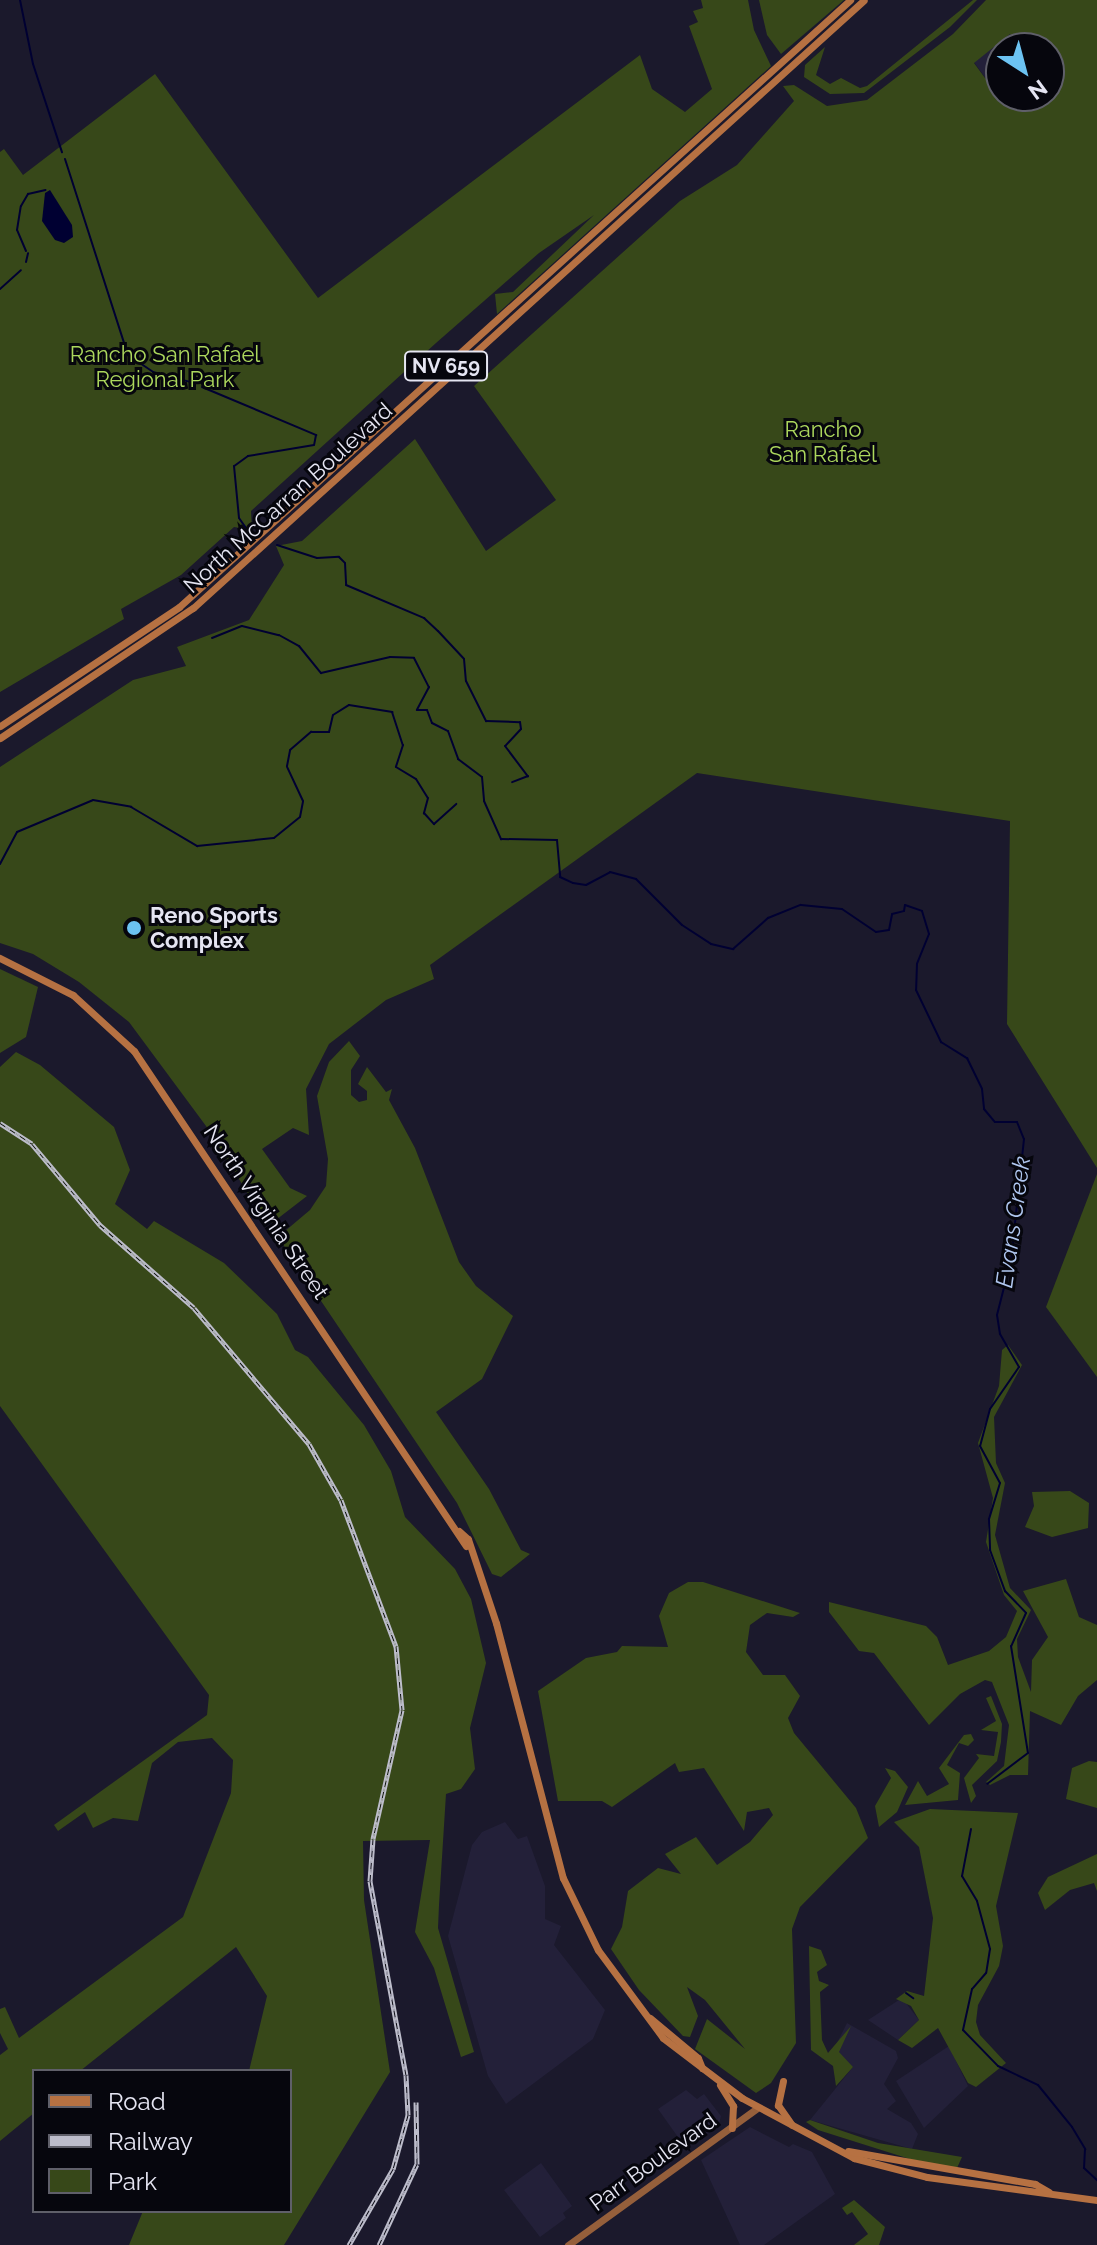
<!DOCTYPE html>
<html>
<head>
<meta charset="utf-8">
<style>
	body { margin:0 }
	#map { position:relative; width:1097px; height:2245px; overflow:hidden; background:#1b192c; font-family:Raleway,sans-serif }
	div>[style] { position:absolute }
	[style*='--x'] { left:calc(var(--x)*1px); top:calc(var(--y)*1px); width:calc(var(--w)*1px); rotate:calc(var(--a)*1deg) }
	.built>* { inset:0; background:#232039 }
	.green>* { inset:0; background:#374819 }
	.water>* { inset:0; background:#000032 }
	.stream>* { height:2px; margin:-1px; padding:0 1px; transform-origin:1px; border-radius:1px; background:#000032 }
	.secondary>* { height:7px; margin:-3.5px; padding:0 3.5px; transform-origin:3.5px; border-radius:3.5px; background:#955f3b }
	.primary>* { height:7px; margin:-3.5px; padding:0 3.5px; transform-origin:3.5px; border-radius:3.5px; background:#b67142 }
	.rail>* { height:5px; margin-top:-2.5px; transform-origin:0; background:repeating-linear-gradient(90deg,#06060d 0 6px,#bdbdcb 0 12px); box-sizing:border-box; border-block:2px solid #bdbdcb }
	.dots>* { width:22px; height:22px; translate:-50% -50%; box-sizing:border-box; border:4px solid #06060d; border-radius:50% }
	span { translate:-50% -50%; white-space:nowrap; text-align:center; line-height:1.15; -webkit-text-stroke:6px #06060d; paint-order:stroke }
	.shield-label span { padding:2px 6px; background:#06060d; border:2px solid; border-radius:6px; -webkit-text-stroke-width:0 }
	.shield-label { font-size:20px; color:#e5e5f2; font-weight:700 }
	.park-label { font-size:22px; color:#acd75d }
	.street-label { font-size:22px; color:#e5e5f2 }
	.poi-label { font-size:22px; color:#e5e5f2; font-weight:700 }
	.left { translate:0 -50%; text-align:left }
	.water-label { font-size:24px; color:#b0c7f0; font-style:italic }
	.legend { position:absolute; left:32px; top:2069px; width:260px; height:144px; box-sizing:border-box; background:#06060d; border:2px solid #5f5f69; margin:0; padding:10px 14px; list-style:none; font-size:24px; color:#e5e5f2 }
	.legend li { display:flex; align-items:center; gap:16px; height:40px }
	.legend b { width:40px; border:2px solid #5f5f69 }
	.north { position:absolute; left:985px; top:32px; width:80px; height:80px; box-sizing:border-box; background:#06060d; border:2px solid #5f5f69; border-radius:50%; rotate:144deg; font-size:22px; font-weight:700; line-height:32px; text-align:center; color:#e5e5f2 }
	.north::after { content:''; display:block; margin:auto; width:28px; height:36px; background:#6cc3f2; clip-path:polygon(50% 0,100% 100%,50% 72%,0 100%) }
</style>
</head>
<body>
<div id="map">
	<div class="built">
		<div style="clip-path:polygon(1010px 34px,1022px 48px,1001px 48px,1001px 96px,1016px 96px,1004px 104px,974px 62px)"></div>
		<div style="clip-path:polygon(505px 1822px,518px 1839px,527px 1836px,545px 1886px,545px 1919px,561px 1926px,554px 1945px,605px 2010px,593px 2039px,506px 2104px,488px 2076px,448px 1936px,472px 1845px,482px 1832px)"></div>
		<div style="clip-path:polygon(902px 1998px,919px 2020px,898px 2040px,868px 2020px)"></div>
		<div style="clip-path:polygon(847px 2023px,896px 2051px,898px 2058px,884px 2084px,896px 2101px,887px 2109px,911px 2123px,918px 2134px,912px 2149px,810px 2120px,853px 2067px,831px 2055px)"></div>
		<div style="clip-path:polygon(949px 2046px,968px 2086px,924px 2128px,896px 2081px)"></div>
		<div style="clip-path:polygon(686px 2090px,697px 2099px,704px 2094px,721px 2116px,718px 2127px,685px 2147px,658px 2109px)"></div>
		<div style="clip-path:polygon(750px 2127px,789px 2147px,793px 2144px,812px 2152px,835px 2194px,764px 2245px,740px 2245px,701px 2160px)"></div>
		<div style="clip-path:polygon(541px 2163px,572px 2206px,563px 2213px,566px 2218px,540px 2237px,504px 2190px)"></div>
	</div>
	<div class="green">
		<div style="clip-path:polygon(701px 0,748px 0,754px 30px,771px 66px,497px 314px,495px 294px,513px 292px,594px 215px,539px 253px,436px 343px,251px 511px,252px 530px,234px 527px,181px 575px,121px 609px,124px 619px,0 692px,0 152px,4px 149px,23px 175px,155px 74px,318px 298px,640px 55px,652px 89px,685px 112px,712px 89px,689px 26px,698px 22px,693px 11px,703px 8px)"></div>
		<div style="clip-path:polygon(759px 0,844px 0,781px 54px,767px 35px)"></div>
		<div style="clip-path:polygon(973px 0,977px 0,950px 27px,864px 93px,830px 94px,804px 77px,805px 65px,825px 47px,816px 75px,830px 84px,841px 78px,860px 88px,867px 86px)"></div>
		<div style="clip-path:polygon(evenodd,986px 0,1097px 0,1097px 1168px,1007px 1024px,1010px 821px,697px 773px,430px 965px,434px 979px,386px 1000px,329px 1044px,306px 1089px,309px 1135px,293px 1128px,262px 1149px,290px 1188px,307px 1196px,272px 1223px,265px 1221px,206px 1126px,129px 1022px,79px 982px,33px 954px,0 943px,0 767px,133px 680px,186px 666px,177px 647px,249px 620px,284px 565px,276px 546px,302px 541px,415px 439px,486px 551px,556px 500px,474px 386px,680px 201px,737px 165px,794px 101px,783px 86px,794px 85px,827px 106px,867px 100px,953px 34px,986px 0,1010px 34px,1022px 48px,1049px 48px,1049px 96px,1016px 96px,1004px 104px,974px 63px,1010px 34px)"></div>
		<div style="clip-path:polygon(0 969px,38px 987px,26px 1037px,0 1053px)"></div>
		<div style="clip-path:polygon(349px 1041px,360px 1056px,351px 1070px,351px 1095px,359px 1102px,367px 1100px,367px 1091px,358px 1084px,367px 1067px,386px 1092px,392px 1089px,389px 1100px,415px 1148px,459px 1262px,476px 1286px,513px 1316px,482px 1379px,436px 1412px,489px 1489px,521px 1550px,530px 1554px,501px 1577px,492px 1574px,457px 1503px,278px 1237px,310px 1210px,326px 1186px,328px 1159px,317px 1096px,329px 1062px)"></div>
		<div style="clip-path:polygon(16px 1052px,40px 1065px,114px 1127px,130px 1170px,115px 1204px,147px 1229px,154px 1221px,224px 1263px,277px 1314px,295px 1350px,308px 1357px,364px 1425px,391px 1471px,405px 1517px,455px 1569px,471px 1599px,486px 1663px,470px 1728px,475px 1769px,461px 1789px,446px 1794px,439px 1905px,438px 1928px,474px 2052px,461px 2057px,434px 1968px,415px 1932px,430px 1840px,363px 1841px,364px 1900px,390px 2072px,284px 2245px,129px 2245px,143px 2211px,290px 2211px,290px 2071px,249px 2071px,267px 1996px,236px 1947px,80px 2071px,34px 2071px,34px 2113px,0 2141px,0 2055px,8px 2049px,0 2033px,0 2009px,5px 2007px,19px 2038px,183px 1917px,231px 1793px,233px 1760px,212px 1738px,178px 1742px,152px 1763px,138px 1821px,113px 1818px,93px 1828px,85px 1812px,58px 1831px,54px 1825px,207px 1715px,209px 1695px,0 1406px,0 1067px)"></div>
		<div style="clip-path:polygon(1097px 1174px,1097px 1377px,1046px 1307px)"></div>
		<div style="clip-path:polygon(1008px 1345px,1022px 1365px,994px 1417px,996px 1463px,1005px 1483px,995px 1535px,1010px 1588px,1031px 1610px,1017px 1639px,1018px 1657px,1031px 1692px,1032px 1660px,1048px 1637px,1023px 1591px,1066px 1579px,1079px 1617px,1097px 1625px,1097px 1680px,1078px 1696px,1061px 1725px,1030px 1711px,1028px 1775px,1010px 1775px,990px 1785px,986px 1782px,1004px 1766px,1009px 1725px,992px 1682px,985px 1680px,960px 1694px,929px 1725px,874px 1653px,859px 1651px,829px 1612px,829px 1602px,926px 1626px,937px 1637px,948px 1665px,989px 1651px,1006px 1637px,1017px 1611px,1004px 1595px,986px 1542px,993px 1498px,978px 1443px,999px 1386px,1002px 1350px)"></div>
		<div style="clip-path:polygon(1070px 1491px,1089px 1503px,1088px 1528px,1052px 1537px,1025px 1527px,1034px 1506px,1032px 1492px)"></div>
		<div style="clip-path:polygon(688px 1582px,703px 1582px,800px 1613px,793px 1617px,767px 1613px,750px 1625px,746px 1652px,763px 1675px,785px 1675px,800px 1696px,788px 1718px,794px 1733px,856px 1808px,868px 1838px,800px 1907px,792px 1929px,796px 2043px,771px 2083px,756px 2093px,695px 2049px,707px 2019px,745px 2049px,705px 2000px,687px 1987px,698px 2016px,690px 2037px,683px 2036px,639px 1990px,611px 1949px,622px 1927px,628px 1891px,658px 1868px,681px 1874px,665px 1854px,696px 1837px,717px 1865px,750px 1842px,773px 1815px,769px 1808px,747px 1812px,744px 1831px,704px 1768px,679px 1772px,675px 1763px,612px 1807px,602px 1801px,558px 1801px,538px 1691px,586px 1658px,617px 1652px,622px 1646px,668px 1647px,659px 1616px,669px 1593px)"></div>
		<div style="clip-path:polygon(991px 1696px,1002px 1724px,1001px 1742px,997px 1761px,972px 1785px,976px 1796px,971px 1803px,964px 1778px,979px 1758px,976px 1754px,994px 1756px,998px 1732px,981px 1730px,996px 1721px,986px 1698px)"></div>
		<div style="clip-path:polygon(964px 1735px,971px 1734px,974px 1740px,968px 1746px,959px 1743px,947px 1765px,960px 1773px,958px 1800px,905px 1805px,918px 1781px,927px 1796px,949px 1784px,939px 1768px)"></div>
		<div style="clip-path:polygon(1089px 1761px,1097px 1762px,1097px 1808px,1066px 1799px,1072px 1768px)"></div>
		<div style="clip-path:polygon(885px 1768px,895px 1771px,908px 1787px,897px 1812px,879px 1827px,875px 1806px,891px 1778px)"></div>
		<div style="clip-path:polygon(930px 1809px,1018px 1813px,996px 1906px,1003px 1946px,999px 1966px,978px 2005px,976px 2022px,980px 2035px,1006px 2063px,976px 2087px,968px 2083px,938px 2028px,912px 2048px,898px 2040px,919px 2020px,911px 2006px,896px 1999px,907px 1991px,924px 1996px,933px 1918px,919px 1847px,894px 1822px)"></div>
		<div style="clip-path:polygon(1097px 1854px,1097px 1891px,1094px 1883px,1070px 1890px,1045px 1910px,1038px 1893px,1048px 1877px)"></div>
		<div style="clip-path:polygon(809px 1946px,821px 1950px,827px 1965px,817px 1972px,819px 1981px,829px 1985px,820px 1992px,822px 2040px,828px 2053px,851px 2026px,839px 2052px,853px 2067px,836px 2086px,833px 2066px,811px 2050px)"></div>
		<div style="clip-path:polygon(810px 2120px,878px 2143px,962px 2157px,957px 2168px,913px 2160px,818px 2130px,806px 2122px)"></div>
		<div style="clip-path:polygon(854px 2200px,885px 2227px,879px 2245px,854px 2245px,868px 2234px,852px 2212px,847px 2215px,842px 2208px)"></div>
	</div>
	<div class="water">
		<div style="clip-path:polygon(50px 190px,72px 225px,73px 237px,64px 243px,55px 240px,42px 221px,45px 193px)"></div>
	</div>
	<div class="stream">
		<div style="--x:20;--y:0;--w:65;--a:78.5"></div>
		<div style="--x:33;--y:64;--w:93;--a:71.8"></div>
		<div style="--x:65;--y:159;--w:206;--a:72.2"></div>
		<div style="--x:128;--y:355;--w:30;--a:34"></div>
		<div style="--x:153;--y:372;--w:42;--a:15"></div>
		<div style="--x:26;--y:251;--w:23;--a:-113"></div>
		<div style="--x:17;--y:230;--w:24;--a:-81"></div>
		<div style="--x:21;--y:206;--w:14;--a:-60"></div>
		<div style="--x:28;--y:194;--w:18;--a:-13"></div>
		<div style="--x:26;--y:262;--w:9;--a:-77"></div>
		<div style="--x:0;--y:289;--w:28;--a:-42"></div>
		<div style="--x:202;--y:387;--w:124;--a:22.8"></div>
		<div style="--x:316;--y:435;--w:10;--a:101"></div>
		<div style="--x:314;--y:445;--w:67;--a:170.5"></div>
		<div style="--x:248;--y:456;--w:17;--a:144"></div>
		<div style="--x:234;--y:466;--w:52;--a:84.5"></div>
		<div style="--x:239;--y:518;--w:12;--a:55"></div>
		<div style="--x:277;--y:545;--w:42;--a:18"></div>
		<div style="--x:317;--y:558;--w:22;--a:-3"></div>
		<div style="--x:339;--y:557;--w:8;--a:45"></div>
		<div style="--x:345;--y:563;--w:22;--a:87"></div>
		<div style="--x:346;--y:585;--w:85;--a:22.9"></div>
		<div style="--x:424;--y:618;--w:19;--a:43"></div>
		<div style="--x:438;--y:631;--w:38;--a:47"></div>
		<div style="--x:464;--y:659;--w:22;--a:85"></div>
		<div style="--x:466;--y:681;--w:45;--a:63.4"></div>
		<div style="--x:486;--y:721;--w:34;--a:2"></div>
		<div style="--x:520;--y:722;--w:7;--a:82"></div>
		<div style="--x:521;--y:729;--w:23;--a:133"></div>
		<div style="--x:505;--y:746;--w:38;--a:53"></div>
		<div style="--x:528;--y:776;--w:17;--a:159"></div>
		<div style="--x:212;--y:638;--w:32;--a:-22"></div>
		<div style="--x:242;--y:626;--w:38;--a:14"></div>
		<div style="--x:279;--y:635;--w:23;--a:29"></div>
		<div style="--x:299;--y:646;--w:35;--a:51"></div>
		<div style="--x:321;--y:673;--w:71;--a:-13.1"></div>
		<div style="--x:390;--y:657;--w:24;--a:2"></div>
		<div style="--x:414;--y:658;--w:33;--a:63"></div>
		<div style="--x:429;--y:687;--w:26;--a:118"></div>
		<div style="--x:417;--y:710;--w:10;--a:0"></div>
		<div style="--x:427;--y:710;--w:14;--a:69"></div>
		<div style="--x:432;--y:723;--w:18;--a:27"></div>
		<div style="--x:448;--y:731;--w:30;--a:70"></div>
		<div style="--x:458;--y:759;--w:30;--a:37"></div>
		<div style="--x:482;--y:777;--w:24;--a:85"></div>
		<div style="--x:484;--y:801;--w:42;--a:65.9"></div>
		<div style="--x:501;--y:839;--w:56;--a:1"></div>
		<div style="--x:557;--y:840;--w:37;--a:85"></div>
		<div style="--x:560;--y:877;--w:14;--a:25"></div>
		<div style="--x:573;--y:883;--w:13;--a:9"></div>
		<div style="--x:586;--y:885;--w:27;--a:-28"></div>
		<div style="--x:610;--y:872;--w:27;--a:15"></div>
		<div style="--x:636;--y:879;--w:65;--a:45"></div>
		<div style="--x:682;--y:925;--w:35;--a:33"></div>
		<div style="--x:711;--y:944;--w:23;--a:13"></div>
		<div style="--x:733;--y:949;--w:47;--a:-41.5"></div>
		<div style="--x:768;--y:918;--w:35;--a:-22"></div>
		<div style="--x:801;--y:905;--w:41;--a:5.6"></div>
		<div style="--x:842;--y:909;--w:41;--a:34.1"></div>
		<div style="--x:876;--y:932;--w:13;--a:-9"></div>
		<div style="--x:889;--y:930;--w:16;--a:-79"></div>
		<div style="--x:892;--y:914;--w:12;--a:-14"></div>
		<div style="--x:904;--y:911;--w:6;--a:-81"></div>
		<div style="--x:905;--y:905;--w:18;--a:19"></div>
		<div style="--x:922;--y:911;--w:24;--a:73"></div>
		<div style="--x:929;--y:934;--w:32;--a:112"></div>
		<div style="--x:917;--y:964;--w:26;--a:92"></div>
		<div style="--x:916;--y:990;--w:58;--a:64.3"></div>
		<div style="--x:941;--y:1042;--w:31;--a:32"></div>
		<div style="--x:967;--y:1058;--w:34;--a:64"></div>
		<div style="--x:982;--y:1089;--w:20;--a:84"></div>
		<div style="--x:984;--y:1109;--w:17;--a:50"></div>
		<div style="--x:995;--y:1122;--w:22;--a:0"></div>
		<div style="--x:1017;--y:1122;--w:18;--a:68"></div>
		<div style="--x:1024;--y:1139;--w:122;--a:96.1"></div>
		<div style="--x:1011;--y:1260;--w:57;--a:104.3"></div>
		<div style="--x:997;--y:1315;--w:19;--a:81"></div>
		<div style="--x:1000;--y:1334;--w:38;--a:60"></div>
		<div style="--x:1019;--y:1367;--w:51;--a:124.6"></div>
		<div style="--x:990;--y:1409;--w:38;--a:105"></div>
		<div style="--x:980;--y:1446;--w:42;--a:61.6"></div>
		<div style="--x:1000;--y:1483;--w:38;--a:107"></div>
		<div style="--x:989;--y:1519;--w:31;--a:88"></div>
		<div style="--x:990;--y:1550;--w:44;--a:69.9"></div>
		<div style="--x:1005;--y:1591;--w:30;--a:46"></div>
		<div style="--x:1026;--y:1613;--w:36;--a:114"></div>
		<div style="--x:1011;--y:1646;--w:108;--a:81"></div>
		<div style="--x:1028;--y:1753;--w:51;--a:142.9"></div>
		<div style="--x:0;--y:864;--w:36;--a:-62"></div>
		<div style="--x:17;--y:832;--w:82;--a:-22.8"></div>
		<div style="--x:93;--y:800;--w:39;--a:10"></div>
		<div style="--x:131;--y:807;--w:77;--a:30.6"></div>
		<div style="--x:197;--y:846;--w:77;--a:-5.9"></div>
		<div style="--x:274;--y:838;--w:33;--a:-39"></div>
		<div style="--x:300;--y:817;--w:16;--a:-79"></div>
		<div style="--x:303;--y:801;--w:38;--a:-115"></div>
		<div style="--x:287;--y:766;--w:16;--a:-79"></div>
		<div style="--x:290;--y:750;--w:28;--a:-41"></div>
		<div style="--x:311;--y:732;--w:18;--a:0"></div>
		<div style="--x:329;--y:732;--w:17;--a:-77"></div>
		<div style="--x:333;--y:715;--w:19;--a:-32"></div>
		<div style="--x:349;--y:705;--w:44;--a:9.2"></div>
		<div style="--x:392;--y:712;--w:35;--a:72"></div>
		<div style="--x:403;--y:745;--w:23;--a:108"></div>
		<div style="--x:396;--y:767;--w:23;--a:31"></div>
		<div style="--x:416;--y:779;--w:22;--a:58"></div>
		<div style="--x:428;--y:798;--w:16;--a:105"></div>
		<div style="--x:424;--y:813;--w:15;--a:48"></div>
		<div style="--x:434;--y:824;--w:30;--a:-42"></div>
		<div style="--x:971;--y:1829;--w:48;--a:100.8"></div>
		<div style="--x:962;--y:1876;--w:29;--a:59"></div>
		<div style="--x:977;--y:1901;--w:50;--a:74.8"></div>
		<div style="--x:990;--y:1949;--w:24;--a:99"></div>
		<div style="--x:986;--y:1973;--w:21;--a:131"></div>
		<div style="--x:972;--y:1989;--w:42;--a:102.4"></div>
		<div style="--x:963;--y:2030;--w:50;--a:45.8"></div>
		<div style="--x:998;--y:2066;--w:44;--a:25.4"></div>
		<div style="--x:1038;--y:2085;--w:54;--a:51"></div>
		<div style="--x:1072;--y:2127;--w:26;--a:59"></div>
		<div style="--x:1085;--y:2149;--w:19;--a:93"></div>
		<div style="--x:1084;--y:2168;--w:18;--a:43"></div>
		<div style="--x:906;--y:1993;--w:9;--a:36"></div>
	</div>
	<div class="secondary">
		<div style="--x:568;--y:2245;--w:233;--a:-35.9"></div>
	</div>
	<div class="primary">
		<div style="--x:0;--y:726;--w:215;--a:-33.6"></div>
		<div style="--x:179;--y:607;--w:905;--a:-42.13"></div>
		<div style="--x:0;--y:738;--w:233;--a:-34"></div>
		<div style="--x:193;--y:608;--w:905;--a:-42.18"></div>
		<div style="--x:0;--y:958;--w:82;--a:26.9"></div>
		<div style="--x:73;--y:995;--w:83;--a:42.6"></div>
		<div style="--x:134;--y:1051;--w:596;--a:56.15"></div>
		<div style="--x:459;--y:1531;--w:12;--a:42"></div>
		<div style="--x:468;--y:1539;--w:89;--a:71.6"></div>
		<div style="--x:496;--y:1623;--w:264;--a:75.3"></div>
		<div style="--x:563;--y:1878;--w:80;--a:64.1"></div>
		<div style="--x:598;--y:1950;--w:109;--a:53.5"></div>
		<div style="--x:663;--y:2038;--w:99;--a:37.2"></div>
		<div style="--x:742;--y:2098;--w:127;--a:28.2"></div>
		<div style="--x:854;--y:2158;--w:75;--a:14.6"></div>
		<div style="--x:927;--y:2177;--w:172;--a:7.7"></div>
		<div style="--x:650;--y:2018;--w:62;--a:39.8"></div>
		<div style="--x:698;--y:2058;--w:11;--a:68"></div>
		<div style="--x:783;--y:2081;--w:25;--a:102"></div>
		<div style="--x:778;--y:2105;--w:24;--a:55"></div>
		<div style="--x:720;--y:2085;--w:25;--a:58"></div>
		<div style="--x:733;--y:2106;--w:22;--a:93"></div>
		<div style="--x:848;--y:2151;--w:190;--a:10"></div>
		<div style="--x:1035;--y:2184;--w:16;--a:30"></div>
	</div>
	<div class="rail">
		<div style="--x:0;--y:1123;--w:38;--a:33"></div>
		<div style="--x:32;--y:1144;--w:106;--a:50"></div>
		<div style="--x:100;--y:1225;--w:125;--a:41.4"></div>
		<div style="--x:194;--y:1308;--w:178;--a:49.8"></div>
		<div style="--x:309;--y:1444;--w:64;--a:60.3"></div>
		<div style="--x:341;--y:1500;--w:156;--a:69.4"></div>
		<div style="--x:396;--y:1646;--w:64;--a:84.6"></div>
		<div style="--x:402;--y:1710;--w:132;--a:102.7"></div>
		<div style="--x:373;--y:1839;--w:42;--a:94.1"></div>
		<div style="--x:370;--y:1881;--w:197;--a:79.5"></div>
		<div style="--x:406;--y:2075;--w:40;--a:87.1"></div>
		<div style="--x:408;--y:2115;--w:56;--a:105.5"></div>
		<div style="--x:393;--y:2169;--w:88;--a:120.1"></div>
		<div style="--x:379;--y:2245;--w:89;--a:-64.9"></div>
		<div style="--x:417;--y:2164;--w:62;--a:-90.9"></div>
	</div>
	<div class="dots">
		<div style="left:134px;top:928px;background:#6cc3f2"></div>
	</div>
	<div class="shield-label">
		<span style="left:446px;top:366px">NV 659</span>
	</div>
	<div class="park-label">
		<span style="left:165px;top:367px">Rancho San Rafael<br>Regional Park</span>
		<span style="left:823px;top:442px">Rancho<br>San Rafael</span>
	</div>
	<div class="street-label">
		<span style="left:288px;top:498px;rotate:-42deg">North McCarran Boulevard</span>
		<span style="left:266px;top:1212px;rotate:56deg">North Virginia Street</span>
		<span style="left:653px;top:2162px;rotate:-36deg">Parr Boulevard</span>
	</div>
	<div class="poi-label">
		<span class="left" style="left:150px;top:928px">Reno Sports<br>Complex</span>
	</div>
	<div class="water-label">
		<span style="left:1013px;top:1222px;rotate:-82deg">Evans Creek</span>
	</div>
	<ul class="legend">
	<li><b style="height:10px;background:#b67142"></b>Road</li>
	<li><b style="height:10px;background:#bdbdcb"></b>Railway</li>
	<li><b style="height:22px;background:#374819"></b>Park</li>
	</ul>
	<div class="north">N</div>
</div>
</body>
</html>
